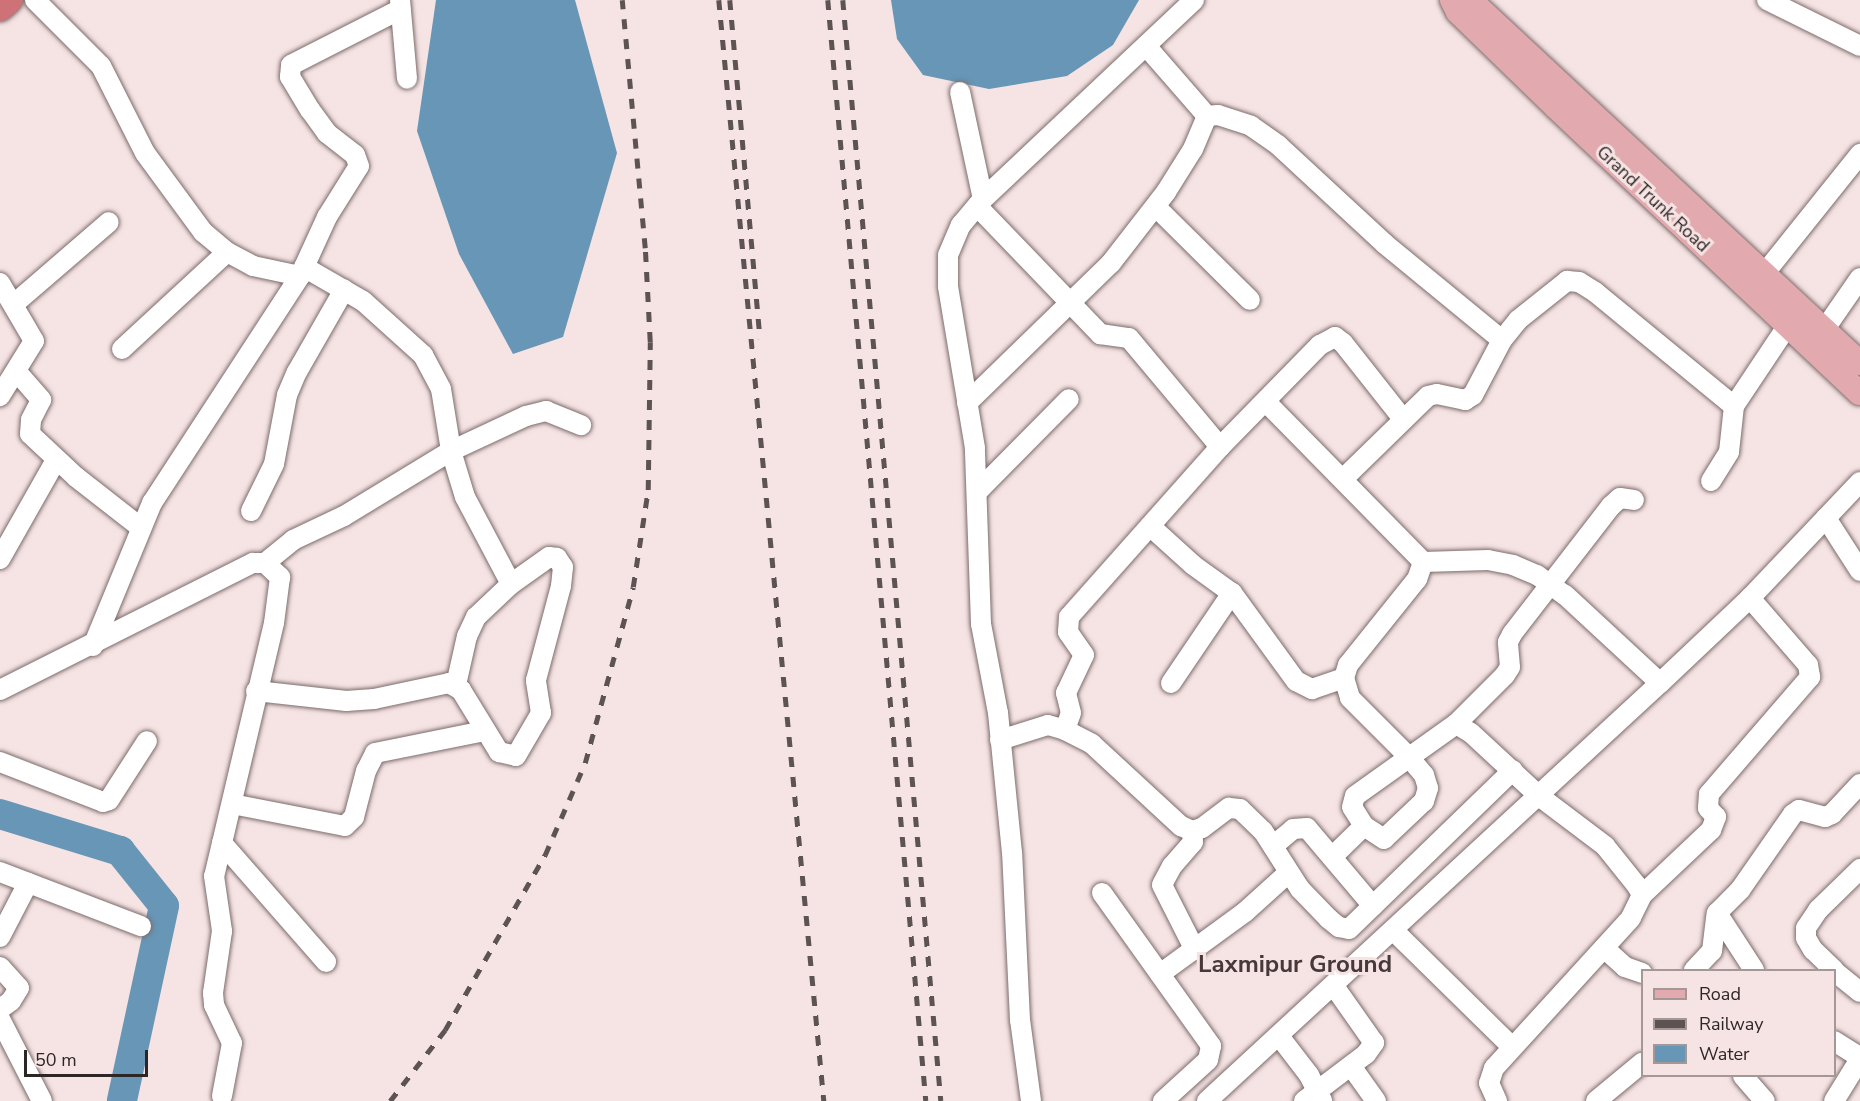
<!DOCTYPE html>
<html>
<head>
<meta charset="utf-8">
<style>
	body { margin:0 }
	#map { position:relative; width:1860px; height:1101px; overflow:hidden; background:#f6e3e3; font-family:"Nunito Sans",sans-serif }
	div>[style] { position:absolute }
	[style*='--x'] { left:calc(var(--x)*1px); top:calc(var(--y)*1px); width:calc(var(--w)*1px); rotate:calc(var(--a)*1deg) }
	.water>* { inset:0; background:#6796b6 }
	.river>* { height:30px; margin:-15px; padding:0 15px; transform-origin:15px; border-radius:15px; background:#6796b6 }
	.roads { filter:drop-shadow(0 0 2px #7c6c6c) drop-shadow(0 0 2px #7c6c6c) }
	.minor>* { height:20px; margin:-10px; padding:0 10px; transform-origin:10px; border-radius:10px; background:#fff }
	.major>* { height:24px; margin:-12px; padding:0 12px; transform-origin:12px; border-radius:12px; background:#e2aaae }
	.highway>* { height:28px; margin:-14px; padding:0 14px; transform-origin:14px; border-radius:14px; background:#ce7278 }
	.rail>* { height:4.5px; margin-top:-2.25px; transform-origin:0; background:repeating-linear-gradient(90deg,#5d5353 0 10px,transparent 0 20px) }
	span { translate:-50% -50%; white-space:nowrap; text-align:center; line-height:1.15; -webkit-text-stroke:6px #f6e3e3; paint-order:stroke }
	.street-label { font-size:18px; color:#2d2626 }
	.district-label { font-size:24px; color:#473939; font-weight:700 }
	.legend { position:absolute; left:1641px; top:969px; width:195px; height:108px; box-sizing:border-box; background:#f6e3e3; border:2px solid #a69797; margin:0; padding:8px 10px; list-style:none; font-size:18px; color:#2d2626 }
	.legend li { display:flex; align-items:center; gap:12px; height:30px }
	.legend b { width:30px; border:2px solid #a69797 }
	.scale { position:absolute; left:24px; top:1050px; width:124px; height:27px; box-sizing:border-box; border:3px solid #2d2626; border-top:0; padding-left:8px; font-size:18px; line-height:21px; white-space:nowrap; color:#2d2626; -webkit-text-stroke:4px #f6e3e3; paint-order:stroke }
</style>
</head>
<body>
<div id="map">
	<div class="water">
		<div style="clip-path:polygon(436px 0,575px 0,617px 153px,563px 337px,513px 354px,459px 254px,417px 131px)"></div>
		<div style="clip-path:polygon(891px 0,1139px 0,1113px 45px,1067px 76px,989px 89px,923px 75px,897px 39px)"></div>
	</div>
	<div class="river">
		<div style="--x:0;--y:814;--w:126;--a:17.1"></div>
		<div style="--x:120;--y:851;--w:70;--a:51.3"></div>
		<div style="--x:164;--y:906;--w:199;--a:102.2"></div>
	</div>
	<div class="roads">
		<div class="minor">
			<div style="--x:35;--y:0;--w:93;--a:45"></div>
			<div style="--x:101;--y:66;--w:97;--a:63.2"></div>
			<div style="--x:145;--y:153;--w:98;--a:53.7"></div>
			<div style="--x:203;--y:232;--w:31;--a:40"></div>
			<div style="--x:227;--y:252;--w:30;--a:28"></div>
			<div style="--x:253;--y:266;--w:48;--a:12"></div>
			<div style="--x:400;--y:0;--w:79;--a:84.9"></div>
			<div style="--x:1767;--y:0;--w:104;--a:26.3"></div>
			<div style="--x:960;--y:92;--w:109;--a:77.9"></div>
			<div style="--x:1207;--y:116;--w:11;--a:-5"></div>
			<div style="--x:1218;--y:115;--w:35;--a:18"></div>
			<div style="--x:1251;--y:126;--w:33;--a:35"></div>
			<div style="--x:1278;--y:145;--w:146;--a:42.8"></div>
			<div style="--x:1385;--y:244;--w:151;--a:39.4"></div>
			<div style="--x:977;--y:206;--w:178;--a:46.1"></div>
			<div style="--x:1100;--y:334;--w:29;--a:8"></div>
			<div style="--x:1129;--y:338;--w:142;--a:50.1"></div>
			<div style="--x:1156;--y:207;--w:132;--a:44.7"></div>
			<div style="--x:304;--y:267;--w:68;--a:30"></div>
			<div style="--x:363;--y:301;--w:81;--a:42"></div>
			<div style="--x:423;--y:355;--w:38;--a:62"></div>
			<div style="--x:441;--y:389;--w:63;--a:80.8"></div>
			<div style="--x:451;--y:451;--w:48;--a:73.1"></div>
			<div style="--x:465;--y:497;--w:98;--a:62.1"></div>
			<div style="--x:1764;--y:274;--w:154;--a:-51.3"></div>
			<div style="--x:0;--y:283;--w:67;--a:59.6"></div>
			<div style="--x:34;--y:341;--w:65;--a:121.7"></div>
			<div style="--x:14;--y:304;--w:125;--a:-40.8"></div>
			<div style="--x:1824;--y:330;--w:63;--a:-55.3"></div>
			<div style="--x:122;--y:349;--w:143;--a:-42.7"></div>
			<div style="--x:17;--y:372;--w:37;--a:49"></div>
			<div style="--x:41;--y:400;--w:22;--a:117"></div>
			<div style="--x:31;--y:420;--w:14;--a:94"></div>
			<div style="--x:30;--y:434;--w:63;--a:43.1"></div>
			<div style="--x:76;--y:477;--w:81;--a:38"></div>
			<div style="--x:1266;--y:402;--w:224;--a:45.5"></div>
			<div style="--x:1423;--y:562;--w:18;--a:109"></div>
			<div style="--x:1417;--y:579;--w:110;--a:128.7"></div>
			<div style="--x:1348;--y:665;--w:14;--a:107"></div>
			<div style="--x:1344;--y:678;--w:21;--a:73"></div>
			<div style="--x:1350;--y:698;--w:82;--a:45"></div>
			<div style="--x:1408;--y:756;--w:25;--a:50"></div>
			<div style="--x:1424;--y:775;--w:14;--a:73"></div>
			<div style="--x:1428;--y:788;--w:14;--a:107"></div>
			<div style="--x:1424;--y:801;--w:55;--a:136.5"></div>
			<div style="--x:1384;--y:839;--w:24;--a:-147"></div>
			<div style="--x:967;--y:403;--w:201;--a:-44.2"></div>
			<div style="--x:1111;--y:263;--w:90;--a:-52.2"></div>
			<div style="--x:1166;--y:192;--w:51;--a:-57.9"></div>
			<div style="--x:1193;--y:149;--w:36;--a:-67"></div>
			<div style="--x:1207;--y:116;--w:91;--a:-131"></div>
			<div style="--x:1344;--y:478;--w:117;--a:-44.3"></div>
			<div style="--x:1428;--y:396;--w:9;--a:-13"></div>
			<div style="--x:1437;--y:394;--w:29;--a:12"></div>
			<div style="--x:1465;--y:400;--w:9;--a:-32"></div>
			<div style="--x:1473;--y:395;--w:62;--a:-62.2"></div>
			<div style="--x:1502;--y:340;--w:26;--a:-51"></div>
			<div style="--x:1518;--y:320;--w:63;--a:-38.5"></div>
			<div style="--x:1567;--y:281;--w:12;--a:5"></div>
			<div style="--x:1579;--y:282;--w:19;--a:32"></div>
			<div style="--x:1595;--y:292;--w:180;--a:39.4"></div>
			<div style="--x:1711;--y:481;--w:34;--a:-58"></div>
			<div style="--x:1729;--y:452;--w:46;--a:-83.8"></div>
			<div style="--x:1734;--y:406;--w:97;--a:-56.3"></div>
			<div style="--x:978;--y:491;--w:129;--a:-45.3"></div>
			<div style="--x:251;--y:511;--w:52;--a:-63.9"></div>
			<div style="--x:274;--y:464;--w:70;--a:-79.3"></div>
			<div style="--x:287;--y:395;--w:25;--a:-67"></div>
			<div style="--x:297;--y:372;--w:95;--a:-60.2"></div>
			<div style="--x:1826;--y:518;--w:63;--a:57.3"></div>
			<div style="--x:1150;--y:526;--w:58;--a:42.2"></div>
			<div style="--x:1193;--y:565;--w:48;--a:35.7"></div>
			<div style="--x:1232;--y:593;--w:109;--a:54"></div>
			<div style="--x:1296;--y:681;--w:18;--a:27"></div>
			<div style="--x:1312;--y:689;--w:34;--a:-19"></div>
			<div style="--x:0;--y:559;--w:114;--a:-60.5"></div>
			<div style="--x:1423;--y:562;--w:65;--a:-1.8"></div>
			<div style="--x:1488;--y:560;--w:25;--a:11"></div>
			<div style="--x:1513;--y:565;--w:26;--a:23"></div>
			<div style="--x:1537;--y:575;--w:34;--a:36"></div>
			<div style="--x:1565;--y:595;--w:129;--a:42.8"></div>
			<div style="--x:265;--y:563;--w:36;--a:-39"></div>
			<div style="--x:293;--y:540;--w:56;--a:-25.2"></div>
			<div style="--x:344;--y:516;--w:125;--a:-31.3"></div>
			<div style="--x:451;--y:451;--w:83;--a:-25"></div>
			<div style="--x:526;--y:416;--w:21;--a:-14"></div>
			<div style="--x:546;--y:411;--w:38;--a:22"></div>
			<div style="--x:93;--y:646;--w:155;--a:-67.6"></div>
			<div style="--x:152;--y:503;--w:271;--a:-56.9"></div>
			<div style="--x:300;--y:276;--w:65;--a:-65.4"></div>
			<div style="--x:327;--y:217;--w:60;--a:-57.9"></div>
			<div style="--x:359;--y:166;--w:12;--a:-110"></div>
			<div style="--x:355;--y:155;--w:36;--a:-142"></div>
			<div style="--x:327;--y:133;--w:29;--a:-126"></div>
			<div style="--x:310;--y:110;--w:39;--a:-121"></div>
			<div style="--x:290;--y:77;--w:12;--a:-85"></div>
			<div style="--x:291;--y:65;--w:123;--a:-27"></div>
			<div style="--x:1171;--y:683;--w:109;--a:-55.9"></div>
			<div style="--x:0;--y:690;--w:283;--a:-26.7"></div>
			<div style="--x:253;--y:563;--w:12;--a:0"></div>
			<div style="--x:265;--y:563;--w:21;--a:43"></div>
			<div style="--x:280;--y:577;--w:46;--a:97.4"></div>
			<div style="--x:274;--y:623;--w:260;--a:103.3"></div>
			<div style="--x:214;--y:876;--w:56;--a:81.7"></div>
			<div style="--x:222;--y:931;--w:63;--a:98.3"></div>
			<div style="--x:213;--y:993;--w:12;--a:85"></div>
			<div style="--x:214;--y:1005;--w:42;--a:64.7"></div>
			<div style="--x:232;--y:1043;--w:54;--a:100.7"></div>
			<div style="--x:256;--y:691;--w:91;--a:6.3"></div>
			<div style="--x:346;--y:701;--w:28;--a:-4"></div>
			<div style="--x:374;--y:699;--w:77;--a:-12"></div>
			<div style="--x:449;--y:683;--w:14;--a:30"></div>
			<div style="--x:461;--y:690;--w:73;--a:58.5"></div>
			<div style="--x:499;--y:752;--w:17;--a:13"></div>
			<div style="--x:516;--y:756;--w:50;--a:-59.8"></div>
			<div style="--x:541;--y:713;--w:33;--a:-99"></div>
			<div style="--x:536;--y:680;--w:97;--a:-75.1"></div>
			<div style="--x:561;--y:586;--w:19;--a:-84"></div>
			<div style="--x:563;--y:567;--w:11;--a:-124"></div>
			<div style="--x:557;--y:558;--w:8;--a:-173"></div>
			<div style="--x:549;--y:557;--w:47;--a:144.6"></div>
			<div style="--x:511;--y:584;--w:48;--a:136.7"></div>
			<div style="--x:476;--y:617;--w:21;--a:115"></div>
			<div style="--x:467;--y:636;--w:50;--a:102.7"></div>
			<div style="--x:1456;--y:724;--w:69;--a:-45"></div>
			<div style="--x:1505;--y:675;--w:9;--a:-58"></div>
			<div style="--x:1510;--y:667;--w:25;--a:-95"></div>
			<div style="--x:1508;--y:642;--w:9;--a:-63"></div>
			<div style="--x:1512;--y:634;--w:162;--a:-52.3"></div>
			<div style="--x:1611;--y:506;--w:12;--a:-42"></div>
			<div style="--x:1620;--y:498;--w:14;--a:8"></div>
			<div style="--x:1065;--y:730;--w:18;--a:-71"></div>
			<div style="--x:1071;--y:713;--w:21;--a:-104"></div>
			<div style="--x:1066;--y:693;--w:42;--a:-64.7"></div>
			<div style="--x:1084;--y:655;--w:28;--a:-125"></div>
			<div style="--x:1068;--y:632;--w:15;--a:-86"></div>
			<div style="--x:1069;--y:617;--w:227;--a:-48.4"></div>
			<div style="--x:1220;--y:447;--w:143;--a:-45.6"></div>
			<div style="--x:1320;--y:345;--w:17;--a:-28"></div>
			<div style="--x:1335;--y:337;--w:10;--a:37"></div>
			<div style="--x:1343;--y:343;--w:97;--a:51.7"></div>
			<div style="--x:1000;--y:740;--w:50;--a:-17.4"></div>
			<div style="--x:1048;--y:725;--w:18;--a:16"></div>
			<div style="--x:1065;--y:730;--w:30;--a:27"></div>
			<div style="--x:1092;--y:744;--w:121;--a:42.7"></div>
			<div style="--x:1181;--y:826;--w:12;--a:24"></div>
			<div style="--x:1192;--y:831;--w:10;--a:-17"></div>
			<div style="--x:1202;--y:828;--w:34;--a:-37"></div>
			<div style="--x:1229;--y:808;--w:11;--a:5"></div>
			<div style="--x:1240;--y:809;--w:32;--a:44"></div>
			<div style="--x:1263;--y:831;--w:69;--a:57.5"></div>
			<div style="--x:1300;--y:889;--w:42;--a:46"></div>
			<div style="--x:1329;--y:919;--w:13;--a:39"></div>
			<div style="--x:1339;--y:927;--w:10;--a:11"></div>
			<div style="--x:1349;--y:929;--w:228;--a:-44.1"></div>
			<div style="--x:0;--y:762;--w:110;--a:21.2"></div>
			<div style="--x:103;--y:802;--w:6;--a:-18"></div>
			<div style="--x:109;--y:800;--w:70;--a:-57.2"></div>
			<div style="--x:232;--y:804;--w:115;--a:11"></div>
			<div style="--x:345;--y:826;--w:13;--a:-45"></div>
			<div style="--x:354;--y:817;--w:48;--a:-75.4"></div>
			<div style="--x:366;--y:771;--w:20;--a:-63"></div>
			<div style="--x:375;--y:753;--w:111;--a:-11.4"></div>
			<div style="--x:1192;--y:831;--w:11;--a:85"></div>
			<div style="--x:1193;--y:842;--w:32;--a:131"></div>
			<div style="--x:1172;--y:866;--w:21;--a:118"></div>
			<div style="--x:1162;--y:885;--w:73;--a:63.1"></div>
			<div style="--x:222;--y:843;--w:158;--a:48.8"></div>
			<div style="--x:1273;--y:846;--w:26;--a:-40"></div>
			<div style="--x:1293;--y:829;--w:14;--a:-4"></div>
			<div style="--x:1307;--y:828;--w:102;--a:49.8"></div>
			<div style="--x:1332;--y:857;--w:45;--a:-44.1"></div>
			<div style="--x:1364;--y:826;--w:22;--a:-122"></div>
			<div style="--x:1352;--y:807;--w:11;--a:-75"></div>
			<div style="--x:1355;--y:796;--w:124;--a:-35.5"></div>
			<div style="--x:1456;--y:724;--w:17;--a:31"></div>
			<div style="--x:1471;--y:733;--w:93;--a:42.8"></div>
			<div style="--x:1539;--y:796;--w:83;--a:37.1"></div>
			<div style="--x:1605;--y:846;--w:51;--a:51.3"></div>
			<div style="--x:1637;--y:886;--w:10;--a:61"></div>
			<div style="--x:1642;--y:895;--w:25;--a:116"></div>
			<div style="--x:1631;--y:918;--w:203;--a:132.4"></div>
			<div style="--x:1494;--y:1068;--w:16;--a:108"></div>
			<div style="--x:1489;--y:1083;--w:20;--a:66"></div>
			<div style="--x:0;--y:872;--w:151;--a:21"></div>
			<div style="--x:1102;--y:893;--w:188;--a:54.5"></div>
			<div style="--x:1211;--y:1046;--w:14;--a:102"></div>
			<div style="--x:1208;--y:1060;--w:61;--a:137.7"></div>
			<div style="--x:1642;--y:895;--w:95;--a:-43.3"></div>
			<div style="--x:1711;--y:830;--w:14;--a:-69"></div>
			<div style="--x:1716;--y:817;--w:12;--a:-132"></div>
			<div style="--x:1708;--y:808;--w:14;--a:-86"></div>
			<div style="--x:1709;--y:794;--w:155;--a:-49.2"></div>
			<div style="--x:1810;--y:677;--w:12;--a:-99"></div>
			<div style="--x:1808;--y:665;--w:89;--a:-130.9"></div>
			<div style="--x:1717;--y:913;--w:68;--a:57"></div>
			<div style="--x:1394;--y:931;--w:165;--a:44.5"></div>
			<div style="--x:0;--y:937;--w:61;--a:-62.6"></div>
			<div style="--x:1604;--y:948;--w:28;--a:42"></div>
			<div style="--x:1625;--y:967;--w:18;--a:19"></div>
			<div style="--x:0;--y:967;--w:28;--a:48"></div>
			<div style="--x:19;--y:988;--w:15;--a:122"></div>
			<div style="--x:11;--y:1001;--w:14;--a:144"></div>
			<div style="--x:1694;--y:970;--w:26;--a:-47"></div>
			<div style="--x:1712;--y:951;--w:38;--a:-83"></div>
			<div style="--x:1717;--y:913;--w:33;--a:-45"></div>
			<div style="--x:1740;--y:890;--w:93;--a:-55.1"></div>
			<div style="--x:1793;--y:814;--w:7;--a:-34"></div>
			<div style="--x:1799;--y:810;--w:27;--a:15"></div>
			<div style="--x:1825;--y:817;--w:8;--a:-23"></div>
			<div style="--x:1832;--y:814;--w:41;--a:-47"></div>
			<div style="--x:1834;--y:970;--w:29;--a:-136"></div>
			<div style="--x:1813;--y:950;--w:14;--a:-120"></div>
			<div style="--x:1806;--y:938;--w:10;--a:-90"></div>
			<div style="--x:1806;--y:928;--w:22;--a:-56"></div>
			<div style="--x:1818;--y:910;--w:59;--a:-44.3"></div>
			<div style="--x:1834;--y:971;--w:33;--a:39"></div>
			<div style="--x:1160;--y:974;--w:105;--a:-36.1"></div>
			<div style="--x:1245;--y:912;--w:57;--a:-42.1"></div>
			<div style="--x:0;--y:1019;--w:92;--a:62.9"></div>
			<div style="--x:1279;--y:1036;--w:49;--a:52.4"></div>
			<div style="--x:1309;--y:1075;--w:29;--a:63"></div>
			<div style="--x:1834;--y:1041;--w:31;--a:32"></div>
			<div style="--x:1351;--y:1066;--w:43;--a:54.5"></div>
			<div style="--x:1743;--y:1076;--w:33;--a:49"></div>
			<div style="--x:1031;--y:1101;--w:82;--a:-97.7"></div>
			<div style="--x:1020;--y:1020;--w:167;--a:-92.7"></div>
			<div style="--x:1012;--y:853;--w:141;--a:-95.7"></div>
			<div style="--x:998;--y:713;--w:91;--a:-100.8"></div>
			<div style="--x:981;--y:624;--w:176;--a:-92"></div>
			<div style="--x:975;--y:448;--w:164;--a:-99.5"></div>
			<div style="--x:948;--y:286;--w:31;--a:-90"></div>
			<div style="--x:948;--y:255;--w:33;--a:-67"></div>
			<div style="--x:961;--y:225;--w:34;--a:-50"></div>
			<div style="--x:983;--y:199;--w:290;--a:-43.3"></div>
			<div style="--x:1207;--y:1101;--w:616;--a:-42.7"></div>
			<div style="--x:1660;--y:683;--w:124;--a:-43.4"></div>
			<div style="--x:1750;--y:598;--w:160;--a:-46.5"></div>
			<div style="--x:1304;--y:1101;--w:78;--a:-37.2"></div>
			<div style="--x:1366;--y:1054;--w:14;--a:-54"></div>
			<div style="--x:1374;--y:1043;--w:70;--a:-125.1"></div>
			<div style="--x:1596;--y:1101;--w:60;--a:-39.6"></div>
			<div style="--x:1834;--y:1101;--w:49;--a:-58.2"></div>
		</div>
		<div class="major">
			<div style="--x:1452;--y:0;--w:13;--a:63"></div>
			<div style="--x:1458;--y:12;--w:136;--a:44.1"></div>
			<div style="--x:1556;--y:107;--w:417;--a:43.3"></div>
			<div style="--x:1470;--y:0;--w:533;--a:42.95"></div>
		</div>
		<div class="highway">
			<div style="--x:0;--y:7;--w:11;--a:-41"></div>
		</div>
	</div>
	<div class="rail">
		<div style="--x:719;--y:0;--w:1106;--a:84.55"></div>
		<div style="--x:730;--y:0;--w:340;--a:84.9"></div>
		<div style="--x:828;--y:0;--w:1105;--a:84.91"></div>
		<div style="--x:843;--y:0;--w:1105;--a:84.91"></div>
		<div style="--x:390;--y:1101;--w:90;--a:-52.2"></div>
		<div style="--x:445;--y:1030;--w:202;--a:-60.3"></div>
		<div style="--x:545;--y:855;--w:100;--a:-66.5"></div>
		<div style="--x:585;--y:763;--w:182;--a:-74.7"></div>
		<div style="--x:633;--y:587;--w:98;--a:-81.2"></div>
		<div style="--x:648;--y:490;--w:148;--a:-89.2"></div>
		<div style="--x:650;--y:342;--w:94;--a:-93"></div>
		<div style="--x:645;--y:248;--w:249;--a:-95.3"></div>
	</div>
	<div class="street-label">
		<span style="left:1653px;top:199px;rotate:43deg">Grand Trunk Road</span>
	</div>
	<div class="district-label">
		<span style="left:1295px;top:965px">Laxmipur Ground</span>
	</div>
	<ul class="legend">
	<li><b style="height:8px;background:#e2aaae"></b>Road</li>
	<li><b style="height:8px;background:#5d5353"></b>Railway</li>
	<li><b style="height:16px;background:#6796b6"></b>Water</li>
	</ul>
	<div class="scale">50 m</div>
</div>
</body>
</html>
